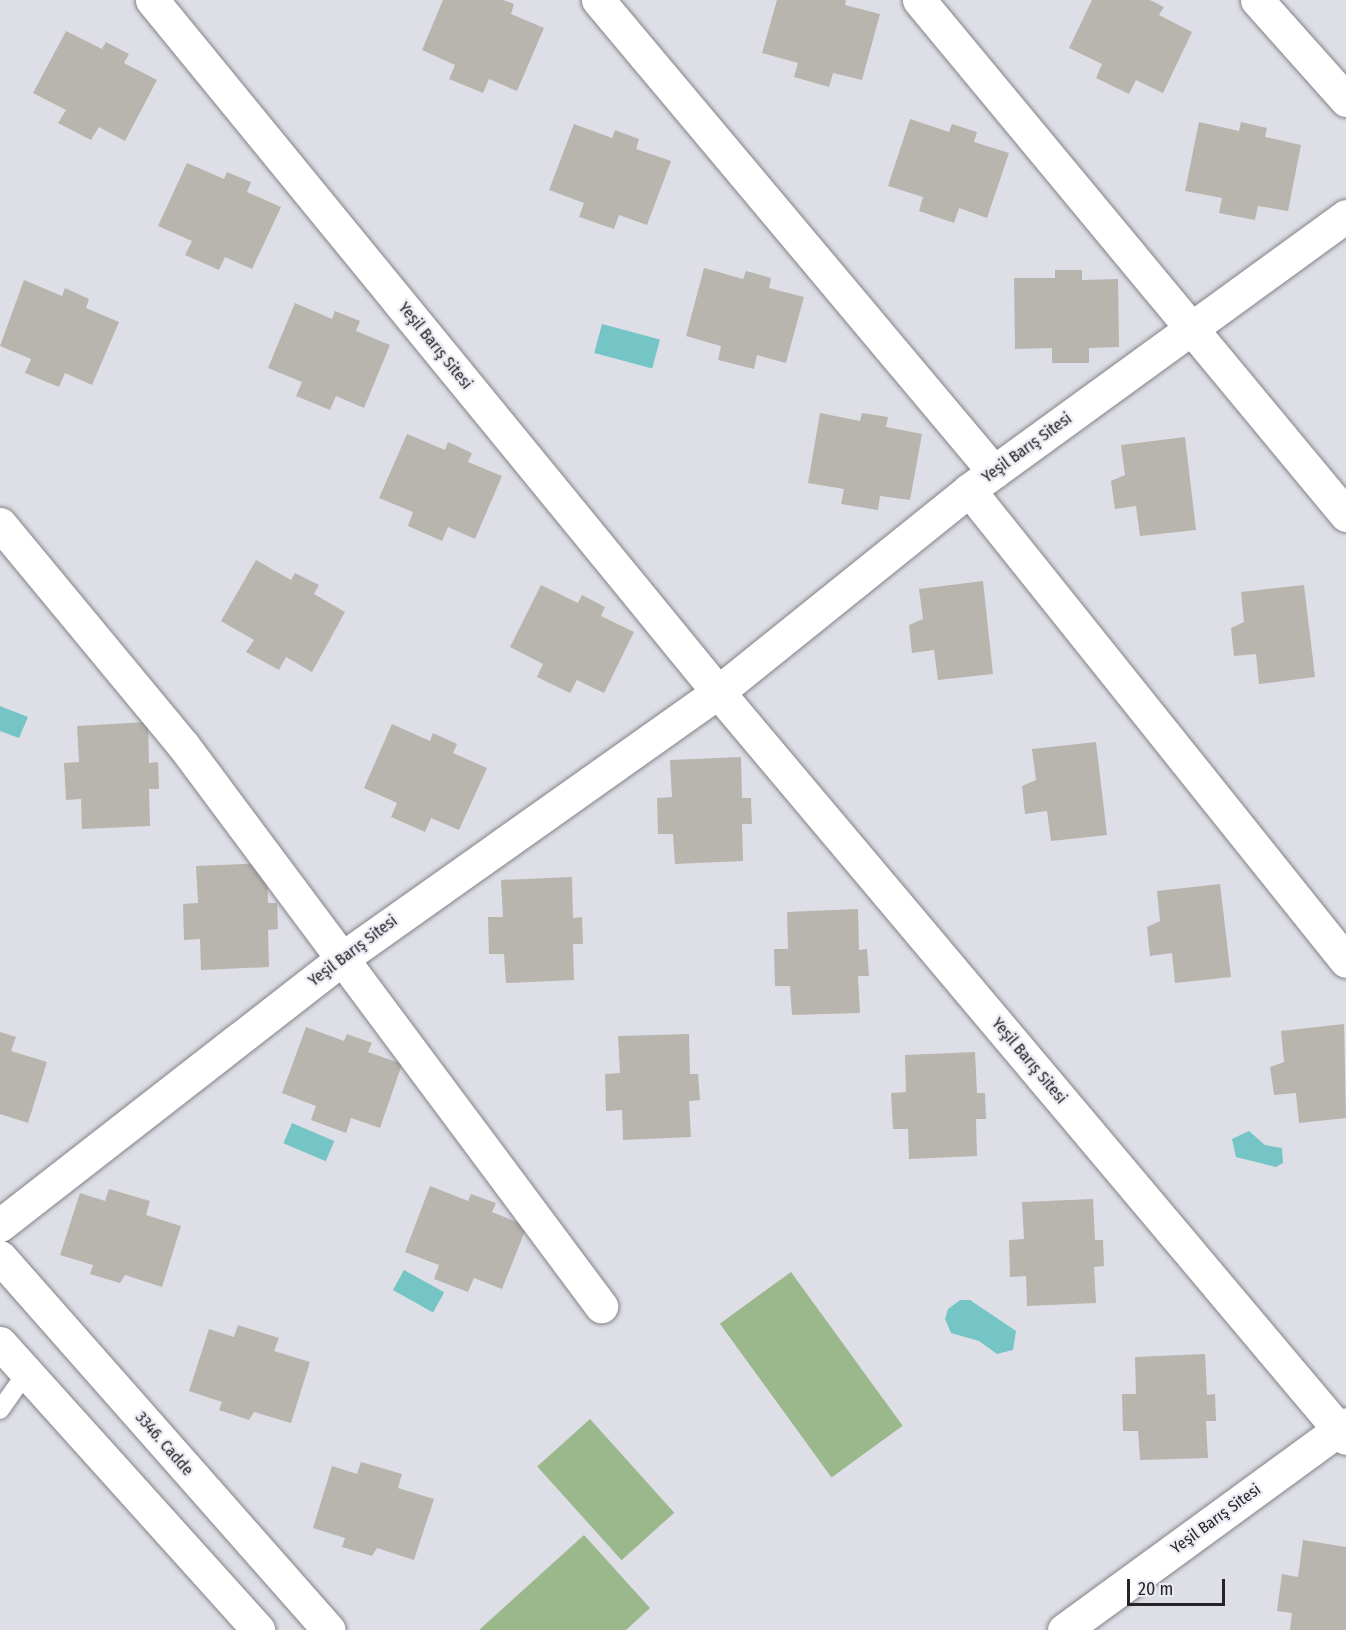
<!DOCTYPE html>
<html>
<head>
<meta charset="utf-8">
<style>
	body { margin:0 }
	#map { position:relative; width:1346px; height:1630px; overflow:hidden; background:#dedfe6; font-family:"Fira Sans Condensed",sans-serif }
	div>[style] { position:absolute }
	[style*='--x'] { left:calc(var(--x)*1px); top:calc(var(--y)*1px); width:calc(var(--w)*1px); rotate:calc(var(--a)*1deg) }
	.green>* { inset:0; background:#9bb88d; transform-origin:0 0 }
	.water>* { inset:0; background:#75c5c6; transform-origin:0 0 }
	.building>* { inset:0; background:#b8b4ae }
	.roads { filter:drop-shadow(0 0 2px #828389) drop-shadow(0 0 2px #828389) }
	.service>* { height:18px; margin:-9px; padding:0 9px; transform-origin:9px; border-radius:9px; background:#fff }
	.minor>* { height:33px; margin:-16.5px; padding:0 16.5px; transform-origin:16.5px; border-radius:16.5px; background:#fff }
	.tertiary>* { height:33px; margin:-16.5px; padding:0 16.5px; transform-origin:16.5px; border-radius:16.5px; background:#fff }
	span { translate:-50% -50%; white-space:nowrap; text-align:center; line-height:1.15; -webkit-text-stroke:4.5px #ebecf3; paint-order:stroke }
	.street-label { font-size:16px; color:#252527 }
	.scale { position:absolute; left:1127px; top:1579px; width:98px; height:27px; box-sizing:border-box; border:3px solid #252527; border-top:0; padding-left:8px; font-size:18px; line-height:21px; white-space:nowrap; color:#252527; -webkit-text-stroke:4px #ebecf3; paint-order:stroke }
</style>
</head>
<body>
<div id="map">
	<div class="green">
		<div style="left:791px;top:1272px;width:190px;height:88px;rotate:54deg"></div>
		<div style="left:590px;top:1419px;width:126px;height:71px;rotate:48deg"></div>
		<div style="clip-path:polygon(584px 1535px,650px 1608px,626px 1630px,479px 1630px)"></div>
	</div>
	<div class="water">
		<div style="left:602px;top:324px;width:60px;height:30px;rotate:15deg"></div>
		<div style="clip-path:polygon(0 706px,28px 717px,19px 738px,0 731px)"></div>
		<div style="left:292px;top:1123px;width:46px;height:22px;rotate:23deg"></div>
		<div style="clip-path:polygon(1249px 1131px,1265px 1145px,1282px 1148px,1283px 1163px,1276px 1167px,1236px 1157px,1232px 1139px)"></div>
		<div style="left:404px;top:1270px;width:46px;height:23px;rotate:29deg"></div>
		<div style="clip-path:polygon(970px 1300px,1016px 1331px,1013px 1350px,997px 1354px,979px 1341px,951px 1333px,945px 1319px,948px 1309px,960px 1300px)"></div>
	</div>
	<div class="building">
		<div style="clip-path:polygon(443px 0,503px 0,514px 4px,511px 14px,544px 28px,517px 91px,489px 79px,483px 93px,449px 79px,455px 65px,422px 50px)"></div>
		<div style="clip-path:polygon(777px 0,846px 0,845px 5px,880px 14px,862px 80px,833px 73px,829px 87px,794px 77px,798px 63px,762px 53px)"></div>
		<div style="clip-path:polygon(1092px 0,1150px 0,1164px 7px,1159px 15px,1192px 32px,1163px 93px,1136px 80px,1129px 94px,1096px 78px,1102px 64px,1069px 48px)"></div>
		<div style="clip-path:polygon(66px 31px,102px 49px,106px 42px,129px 54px,124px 63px,157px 80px,125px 141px,99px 127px,91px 140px,58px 123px,66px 110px,33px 93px)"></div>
		<div style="clip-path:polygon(910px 119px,949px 132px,952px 124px,977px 132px,974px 142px,1009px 153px,987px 218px,959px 208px,954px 223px,919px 211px,923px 197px,888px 186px)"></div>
		<div style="clip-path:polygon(1199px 122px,1239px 131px,1241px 122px,1267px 128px,1265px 137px,1301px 145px,1288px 211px,1258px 206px,1255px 220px,1219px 213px,1222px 198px,1185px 191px)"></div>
		<div style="clip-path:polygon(574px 124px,612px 138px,615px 130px,639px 139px,636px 149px,671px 161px,647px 225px,619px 215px,614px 229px,579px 217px,584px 203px,549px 190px)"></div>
		<div style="clip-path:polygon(187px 163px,224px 179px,227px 172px,251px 182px,247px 192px,281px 207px,252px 269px,225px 257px,219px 270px,185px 255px,192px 241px,158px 226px)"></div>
		<div style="clip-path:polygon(704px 268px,743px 279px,746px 271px,771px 278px,769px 288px,804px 297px,786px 363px,757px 355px,754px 369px,718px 360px,721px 346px,686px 336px)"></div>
		<div style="clip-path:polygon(1055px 270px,1082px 270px,1082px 280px,1118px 279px,1119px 347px,1089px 348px,1089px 363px,1052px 363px,1052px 348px,1015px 349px,1014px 278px,1055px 278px)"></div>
		<div style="clip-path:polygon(24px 280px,62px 296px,65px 288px,89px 299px,86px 308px,119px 322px,92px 385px,65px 373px,59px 387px,25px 373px,31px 359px,0 346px)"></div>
		<div style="clip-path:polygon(295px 303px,332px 319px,335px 311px,360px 321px,356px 331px,390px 345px,364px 408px,336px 396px,330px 410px,296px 396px,302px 382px,268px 368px)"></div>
		<div style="clip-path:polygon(820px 413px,860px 421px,862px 413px,888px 417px,886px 427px,922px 434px,910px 500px,880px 496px,878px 510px,841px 504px,844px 489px,808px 483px)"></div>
		<div style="clip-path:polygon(407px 434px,445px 450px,448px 442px,472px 453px,468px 462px,502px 476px,475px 539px,448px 527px,442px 541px,408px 526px,413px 512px,379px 498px)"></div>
		<div style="clip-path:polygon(1185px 437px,1196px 530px,1140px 536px,1136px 506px,1115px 509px,1111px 481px,1125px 475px,1121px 445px)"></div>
		<div style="clip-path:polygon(256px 560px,291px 580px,295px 573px,319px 585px,314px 594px,345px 612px,312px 672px,286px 657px,279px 670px,246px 652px,254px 640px,221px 621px)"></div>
		<div style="clip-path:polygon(983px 581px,993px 674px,938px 680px,934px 650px,912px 653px,909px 625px,923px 619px,919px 589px)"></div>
		<div style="clip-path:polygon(541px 585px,578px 603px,582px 595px,605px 607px,601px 616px,634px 632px,604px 693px,577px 680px,570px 693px,537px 677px,543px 664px,510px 647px)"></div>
		<div style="clip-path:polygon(1304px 585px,1315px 677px,1259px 684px,1256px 654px,1234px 656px,1231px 628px,1244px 622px,1241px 592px)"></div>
		<div style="clip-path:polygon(148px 722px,149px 763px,158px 762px,159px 789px,149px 789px,150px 826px,82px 829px,81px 799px,66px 800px,64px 763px,79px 762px,77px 726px)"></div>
		<div style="clip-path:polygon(392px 724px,430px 741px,433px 733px,457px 744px,453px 753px,487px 768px,459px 830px,431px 818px,425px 832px,391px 817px,397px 803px,364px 788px)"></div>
		<div style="clip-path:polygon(1096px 742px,1107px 835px,1051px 841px,1047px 811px,1025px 814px,1022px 786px,1036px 780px,1032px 749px)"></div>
		<div style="clip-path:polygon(741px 757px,742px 798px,751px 798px,752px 824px,742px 824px,743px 861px,675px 864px,673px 834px,658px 834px,657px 798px,672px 797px,670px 760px)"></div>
		<div style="clip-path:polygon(267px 863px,268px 903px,277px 903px,278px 929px,268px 930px,269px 967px,201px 970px,200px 939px,184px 940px,183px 904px,198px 903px,196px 866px)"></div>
		<div style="clip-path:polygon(572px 877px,573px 918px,582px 917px,583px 944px,573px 944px,574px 980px,506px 983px,504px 954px,489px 954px,488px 917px,503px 917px,501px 880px)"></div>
		<div style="clip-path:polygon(1220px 884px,1231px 977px,1175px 983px,1172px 953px,1150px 956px,1147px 927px,1160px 921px,1157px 891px)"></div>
		<div style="clip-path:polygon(858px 909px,859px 950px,867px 949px,869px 976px,858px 976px,860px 1013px,792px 1015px,790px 986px,775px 986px,774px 949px,788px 949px,787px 912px)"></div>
		<div style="clip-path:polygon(1344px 1024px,1346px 1118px,1299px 1123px,1296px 1093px,1274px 1095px,1270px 1067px,1284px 1062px,1281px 1031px)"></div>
		<div style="clip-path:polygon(306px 1027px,344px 1041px,347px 1034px,372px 1043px,368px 1052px,402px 1064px,380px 1128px,351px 1118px,346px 1133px,311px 1120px,316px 1106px,282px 1093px)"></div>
		<div style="clip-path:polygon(0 1032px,16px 1037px,11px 1051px,47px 1062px,28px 1123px,0 1114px)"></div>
		<div style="clip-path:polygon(689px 1034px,690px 1074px,698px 1074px,700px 1100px,689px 1101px,691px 1137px,623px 1140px,622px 1110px,606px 1111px,605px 1074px,620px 1073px,618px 1036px)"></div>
		<div style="clip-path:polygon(975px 1052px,977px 1093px,985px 1093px,986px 1119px,976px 1119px,977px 1156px,909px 1159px,908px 1129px,893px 1129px,891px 1093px,906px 1092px,905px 1055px)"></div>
		<div style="clip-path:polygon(430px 1186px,468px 1201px,471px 1194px,496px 1203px,492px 1212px,527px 1226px,502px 1289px,474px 1278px,468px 1292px,434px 1279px,439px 1265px,405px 1252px)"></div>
		<div style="clip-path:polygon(109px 1189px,150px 1201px,146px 1215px,181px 1226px,162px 1287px,125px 1275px,120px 1283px,90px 1274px,93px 1265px,60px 1255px,80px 1193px,105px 1201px)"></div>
		<div style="clip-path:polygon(1093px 1199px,1095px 1240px,1103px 1240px,1104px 1266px,1094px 1267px,1096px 1303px,1027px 1306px,1026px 1276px,1010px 1277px,1009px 1240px,1024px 1239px,1022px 1202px)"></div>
		<div style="clip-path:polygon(238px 1325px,279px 1338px,274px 1351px,310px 1362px,291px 1423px,254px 1412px,249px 1420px,219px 1410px,222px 1402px,189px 1391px,209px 1329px,234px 1337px)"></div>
		<div style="clip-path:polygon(1205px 1354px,1207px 1395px,1215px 1394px,1216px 1421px,1206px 1421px,1208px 1458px,1140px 1460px,1138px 1431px,1123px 1431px,1122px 1394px,1136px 1394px,1135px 1357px)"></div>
		<div style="clip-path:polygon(361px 1462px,402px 1474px,398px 1488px,434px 1499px,414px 1560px,377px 1548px,372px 1556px,342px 1547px,345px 1538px,313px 1528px,332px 1466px,357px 1474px)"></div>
		<div style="clip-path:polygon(1303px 1540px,1346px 1547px,1346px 1630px,1290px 1630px,1292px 1613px,1277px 1611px,1282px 1574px,1298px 1577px)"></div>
	</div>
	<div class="roads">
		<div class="service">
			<div style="--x:0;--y:1410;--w:45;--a:-54.9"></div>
		</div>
		<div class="minor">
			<div style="--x:152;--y:0;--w:894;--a:50.72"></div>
			<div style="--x:718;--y:692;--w:975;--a:49.91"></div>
			<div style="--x:598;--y:0;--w:616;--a:50"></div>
			<div style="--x:919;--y:0;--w:669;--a:50.34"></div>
			<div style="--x:1257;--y:0;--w:134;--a:48.3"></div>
			<div style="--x:969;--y:490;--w:603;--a:51.33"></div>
			<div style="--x:0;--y:524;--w:287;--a:50.4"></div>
			<div style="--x:183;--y:745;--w:700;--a:53.31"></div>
			<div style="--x:0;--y:1225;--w:436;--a:-37.9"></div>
			<div style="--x:344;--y:957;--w:458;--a:-35.3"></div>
			<div style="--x:718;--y:692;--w:322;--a:-38.8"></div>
			<div style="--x:969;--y:490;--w:466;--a:-36"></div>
			<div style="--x:1064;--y:1630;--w:349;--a:-36.1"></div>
		</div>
		<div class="tertiary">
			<div style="--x:0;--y:1257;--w:497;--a:48.6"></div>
			<div style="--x:0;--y:1343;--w:386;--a:48"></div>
		</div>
	</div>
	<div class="street-label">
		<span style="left:435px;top:346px;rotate:51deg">Yeşil Barış Sitesi</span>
		<span style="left:1027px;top:448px;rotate:-36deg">Yeşil Barış Sitesi</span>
		<span style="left:353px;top:951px;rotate:-37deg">Yeşil Barış Sitesi</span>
		<span style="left:1029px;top:1061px;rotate:50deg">Yeşil Barış Sitesi</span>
		<span style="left:164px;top:1444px;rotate:49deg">3346. Cadde</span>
		<span style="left:1216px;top:1519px;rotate:-36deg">Yeşil Barış Sitesi</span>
	</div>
	<div class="scale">20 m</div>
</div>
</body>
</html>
